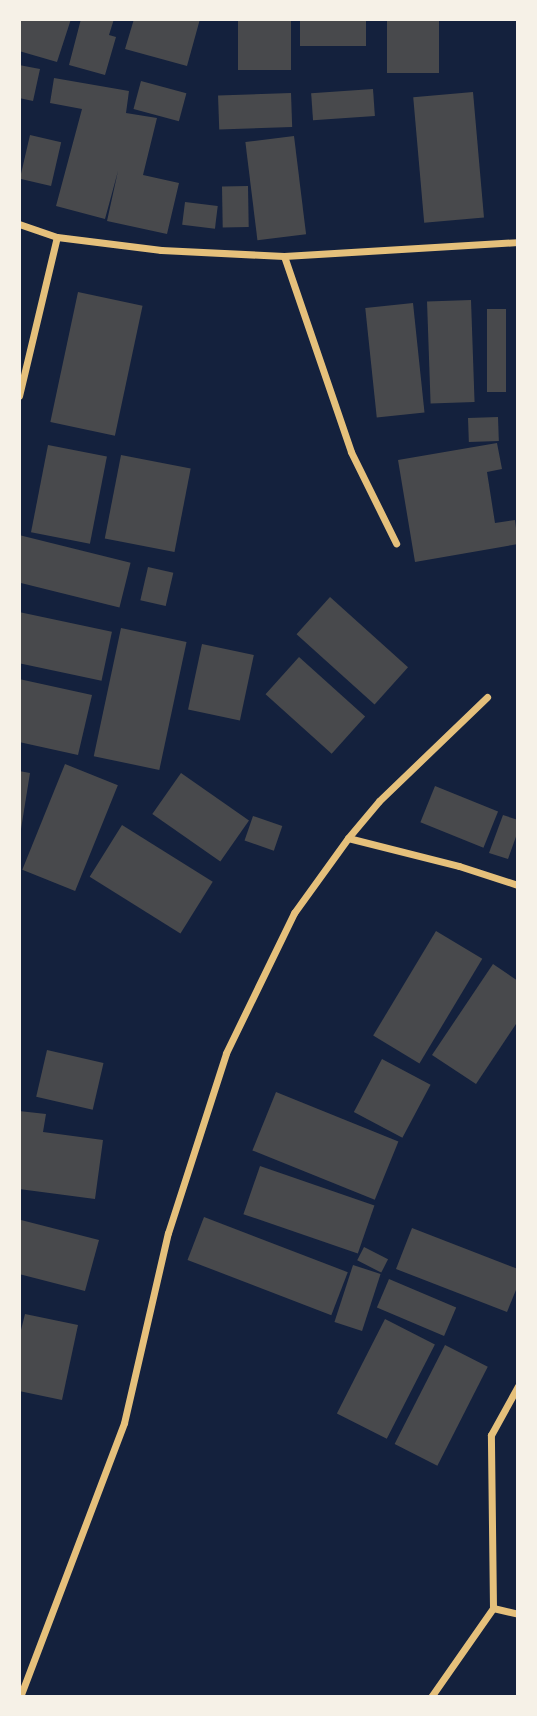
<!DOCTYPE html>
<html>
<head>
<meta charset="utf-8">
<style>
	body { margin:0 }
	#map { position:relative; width:537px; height:1716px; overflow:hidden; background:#14213d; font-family:"Asap Condensed",sans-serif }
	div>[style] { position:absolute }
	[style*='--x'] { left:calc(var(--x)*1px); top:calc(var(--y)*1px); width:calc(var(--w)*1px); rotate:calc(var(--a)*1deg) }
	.building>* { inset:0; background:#48494c; transform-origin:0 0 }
	.minor>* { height:7px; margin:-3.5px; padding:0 3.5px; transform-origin:3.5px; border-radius:3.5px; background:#e5c07b }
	span { translate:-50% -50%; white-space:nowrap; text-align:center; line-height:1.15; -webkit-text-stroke:7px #f6f1e7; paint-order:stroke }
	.frame { position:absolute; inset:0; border:21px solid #f6f1e7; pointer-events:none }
</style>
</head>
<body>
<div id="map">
	<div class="building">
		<div style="clip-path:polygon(19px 19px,71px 19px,57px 62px,19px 51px)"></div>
		<div style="clip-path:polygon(81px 19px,114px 19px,109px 35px,116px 37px,105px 75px,69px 65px)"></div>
		<div style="clip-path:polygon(134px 19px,200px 19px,187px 66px,125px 49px)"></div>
		<div style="left:238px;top:19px;width:53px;height:51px"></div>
		<div style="left:300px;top:19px;width:66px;height:27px"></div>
		<div style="left:387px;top:19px;width:52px;height:54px"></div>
		<div style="clip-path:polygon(19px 65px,40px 69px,33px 101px,19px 98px)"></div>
		<div style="clip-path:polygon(54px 78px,129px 91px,126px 113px,157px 118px,143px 175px,179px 183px,167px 234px,107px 221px,118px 171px,105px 219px,56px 206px,82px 109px,50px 103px)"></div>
		<div style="left:141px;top:81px;width:47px;height:29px;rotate:15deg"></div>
		<div style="left:373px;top:89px;width:27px;height:62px;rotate:86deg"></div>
		<div style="left:473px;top:92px;width:126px;height:60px;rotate:85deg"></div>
		<div style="left:291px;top:93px;width:34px;height:73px;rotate:88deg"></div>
		<div style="left:30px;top:135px;width:32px;height:45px;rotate:13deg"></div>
		<div style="left:294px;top:136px;width:99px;height:49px;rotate:83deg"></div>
		<div style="left:248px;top:186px;width:41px;height:26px;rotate:89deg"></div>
		<div style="left:185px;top:202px;width:33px;height:23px;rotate:7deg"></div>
		<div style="left:78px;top:292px;width:66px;height:133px;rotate:12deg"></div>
		<div style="left:471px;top:300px;width:102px;height:44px;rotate:88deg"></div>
		<div style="left:413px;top:303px;width:110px;height:48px;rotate:84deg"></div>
		<div style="left:487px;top:309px;width:19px;height:83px"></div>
		<div style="left:498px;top:417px;width:24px;height:30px;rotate:88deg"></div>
		<div style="clip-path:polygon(497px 443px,502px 469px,487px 472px,495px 523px,515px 520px,518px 544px,415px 562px,398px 460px)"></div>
		<div style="left:48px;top:445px;width:60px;height:89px;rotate:11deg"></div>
		<div style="left:121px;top:455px;width:71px;height:85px;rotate:11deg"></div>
		<div style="left:19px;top:535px;width:115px;height:46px;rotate:14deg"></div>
		<div style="left:148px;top:567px;width:26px;height:34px;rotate:13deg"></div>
		<div style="left:330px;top:597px;width:105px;height:50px;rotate:42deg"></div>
		<div style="left:19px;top:612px;width:95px;height:50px;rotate:12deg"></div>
		<div style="left:121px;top:628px;width:67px;height:131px;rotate:12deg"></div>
		<div style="left:202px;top:644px;width:53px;height:67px;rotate:12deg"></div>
		<div style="left:299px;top:657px;width:89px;height:50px;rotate:42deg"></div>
		<div style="clip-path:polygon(19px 679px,92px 695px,78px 755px,19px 742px)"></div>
		<div style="left:65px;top:764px;width:57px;height:114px;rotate:22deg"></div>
		<div style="clip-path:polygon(19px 771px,30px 773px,21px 829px,19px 829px)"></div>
		<div style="left:181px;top:773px;width:83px;height:50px;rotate:35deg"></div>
		<div style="left:435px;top:786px;width:68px;height:39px;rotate:22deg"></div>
		<div style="clip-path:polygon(503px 815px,518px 820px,518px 831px,508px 859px,489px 853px)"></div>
		<div style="left:253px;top:816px;width:31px;height:26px;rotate:19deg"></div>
		<div style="left:122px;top:825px;width:107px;height:61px;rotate:32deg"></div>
		<div style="left:436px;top:931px;width:54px;height:122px;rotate:31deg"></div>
		<div style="clip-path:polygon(493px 964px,518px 981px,518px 1021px,476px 1084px,432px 1055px)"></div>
		<div style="left:47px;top:1050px;width:58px;height:48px;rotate:13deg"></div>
		<div style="left:382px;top:1059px;width:55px;height:60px;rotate:28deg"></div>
		<div style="left:276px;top:1092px;width:132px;height:63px;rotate:22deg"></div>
		<div style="clip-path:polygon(19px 1111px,46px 1114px,43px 1132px,103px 1140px,95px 1199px,19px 1189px)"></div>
		<div style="left:260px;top:1166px;width:121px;height:51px;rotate:19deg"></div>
		<div style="left:204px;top:1217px;width:154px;height:46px;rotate:21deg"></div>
		<div style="clip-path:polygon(21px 1220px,99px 1240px,85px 1291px,19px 1274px)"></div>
		<div style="clip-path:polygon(412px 1228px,518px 1269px,518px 1285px,507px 1312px,396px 1269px)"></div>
		<div style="left:364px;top:1247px;width:27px;height:15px;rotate:27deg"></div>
		<div style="left:353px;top:1265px;width:29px;height:60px;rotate:18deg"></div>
		<div style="left:389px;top:1279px;width:73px;height:31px;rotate:23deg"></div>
		<div style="clip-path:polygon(25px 1314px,78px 1325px,62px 1400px,19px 1391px,19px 1338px)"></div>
		<div style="left:385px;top:1319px;width:56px;height:106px;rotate:27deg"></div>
		<div style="left:445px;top:1345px;width:48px;height:111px;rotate:27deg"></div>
	</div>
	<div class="minor">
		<div style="--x:19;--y:224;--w:40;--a:18.9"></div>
		<div style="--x:57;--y:237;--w:105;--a:7.1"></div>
		<div style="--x:161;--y:250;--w:123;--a:2.8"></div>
		<div style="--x:284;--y:256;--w:234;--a:-3.4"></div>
		<div style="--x:284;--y:256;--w:207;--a:71.1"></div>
		<div style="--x:351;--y:452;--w:102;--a:63.7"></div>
		<div style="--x:19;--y:396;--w:163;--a:-76.6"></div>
		<div style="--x:348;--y:838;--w:114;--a:14.2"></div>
		<div style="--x:459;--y:866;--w:62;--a:17.9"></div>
		<div style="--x:493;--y:1608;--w:26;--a:13"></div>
		<div style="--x:20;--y:1697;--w:293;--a:-69.2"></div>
		<div style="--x:124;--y:1423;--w:195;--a:-77"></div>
		<div style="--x:168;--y:1233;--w:189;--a:-72.1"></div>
		<div style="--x:226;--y:1053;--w:156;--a:-64.1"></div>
		<div style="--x:294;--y:913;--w:92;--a:-54.2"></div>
		<div style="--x:348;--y:838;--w:48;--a:-50"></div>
		<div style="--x:379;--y:801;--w:150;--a:-43.9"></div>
		<div style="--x:431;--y:1697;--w:108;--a:-55.1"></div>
		<div style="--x:493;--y:1608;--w:173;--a:-90.7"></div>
		<div style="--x:491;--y:1435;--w:56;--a:-61.1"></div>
	</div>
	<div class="frame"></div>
</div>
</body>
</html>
